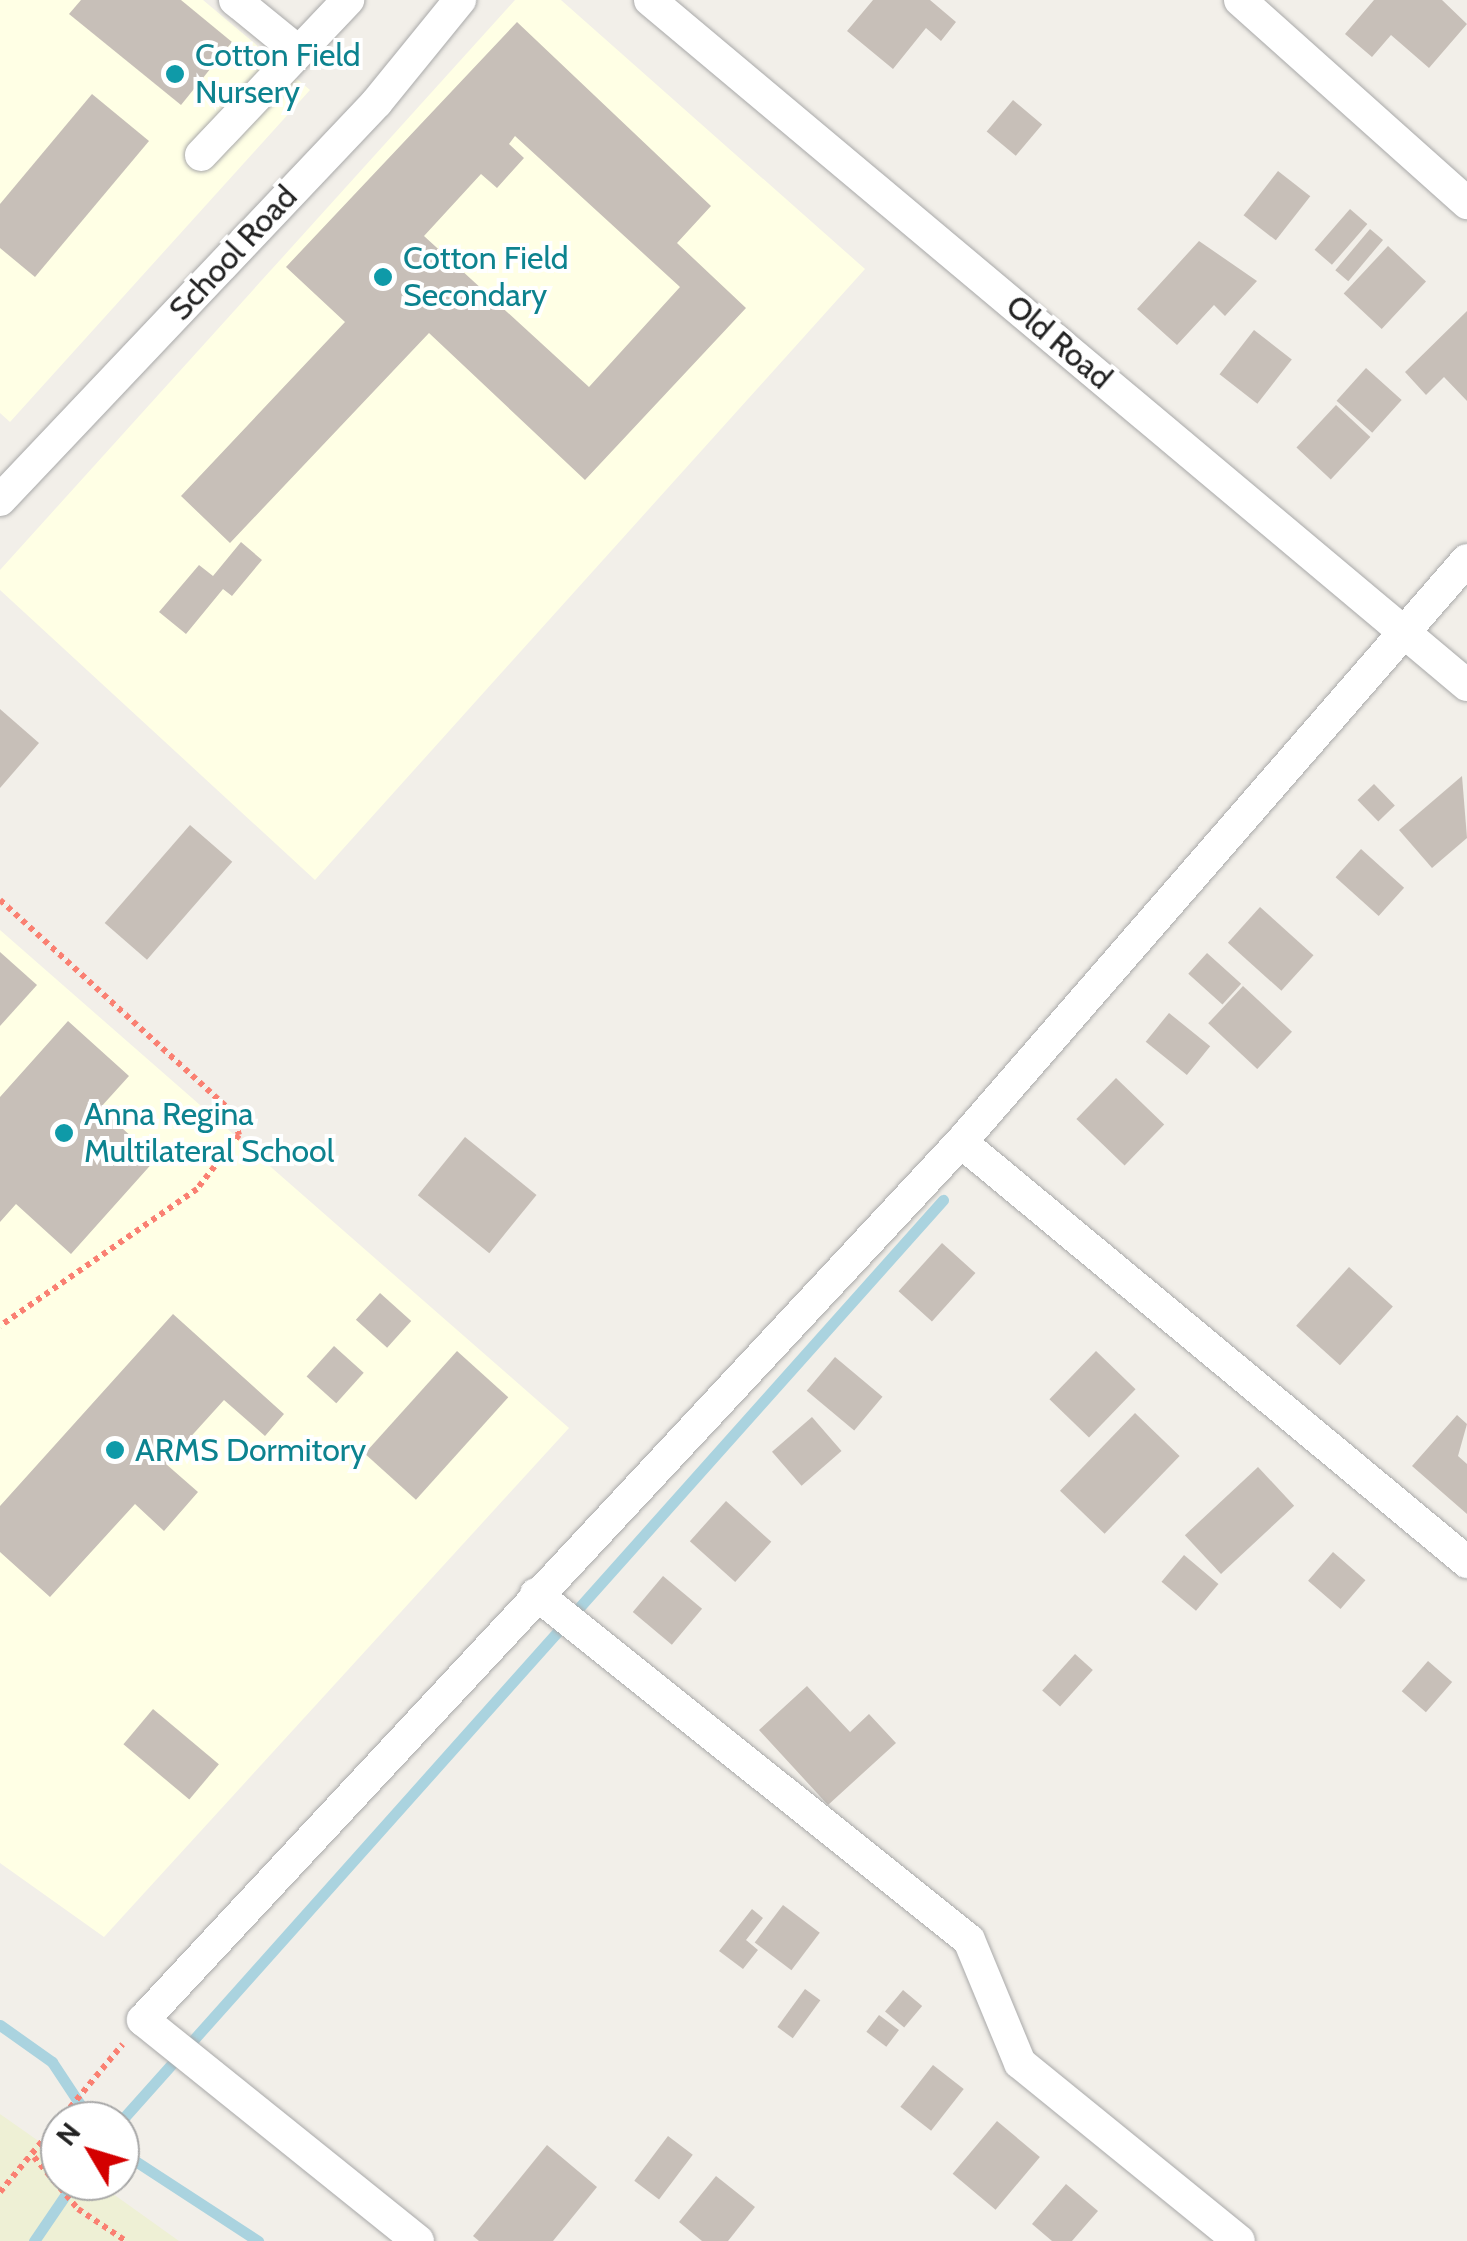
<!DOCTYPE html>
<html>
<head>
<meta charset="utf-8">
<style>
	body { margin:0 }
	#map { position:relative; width:1467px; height:2241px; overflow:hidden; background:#f2efe9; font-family:Cabin,sans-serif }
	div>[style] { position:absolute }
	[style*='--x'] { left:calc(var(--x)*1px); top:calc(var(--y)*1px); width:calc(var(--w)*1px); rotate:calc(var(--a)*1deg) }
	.education>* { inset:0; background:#ffffe5 }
	.farmland>* { inset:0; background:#eef0d5 }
	.stream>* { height:11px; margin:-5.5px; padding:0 5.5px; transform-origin:5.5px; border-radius:5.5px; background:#aad3df }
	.building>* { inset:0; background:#c7bfb8; transform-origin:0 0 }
	.path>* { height:6px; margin-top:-3px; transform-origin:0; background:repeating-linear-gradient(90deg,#fa8072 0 5px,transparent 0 10px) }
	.roads { filter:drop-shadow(0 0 2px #a9a9a9) drop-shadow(0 0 2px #a9a9a9) }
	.street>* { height:32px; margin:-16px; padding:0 16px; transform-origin:16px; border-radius:16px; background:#fff }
	.dots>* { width:28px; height:28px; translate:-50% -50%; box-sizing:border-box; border:5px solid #fff; border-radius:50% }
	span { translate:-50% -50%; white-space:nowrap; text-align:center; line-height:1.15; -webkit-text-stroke:8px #fff; paint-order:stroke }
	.culture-label { font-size:32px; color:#0d838f }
	.left { translate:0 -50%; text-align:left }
	.street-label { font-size:32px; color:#222 }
	.north { position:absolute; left:40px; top:2101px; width:100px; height:100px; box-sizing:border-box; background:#fff; border:2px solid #a7a7a7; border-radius:50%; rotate:308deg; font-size:28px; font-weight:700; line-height:40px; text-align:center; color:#222 }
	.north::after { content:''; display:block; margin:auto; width:35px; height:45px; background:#d40000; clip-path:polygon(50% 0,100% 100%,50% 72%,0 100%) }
</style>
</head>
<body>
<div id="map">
	<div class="education">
		<div style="clip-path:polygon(0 0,203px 0,310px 90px,10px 422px,0 413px)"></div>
		<div style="clip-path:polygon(515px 0,561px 0,865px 269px,315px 880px,0 590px,0 570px)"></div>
		<div style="clip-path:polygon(0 930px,569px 1428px,104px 1937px,0 1863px)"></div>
	</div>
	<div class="farmland">
		<div style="clip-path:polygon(0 2114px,60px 2156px,60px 2181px,95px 2181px,179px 2241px,0 2241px)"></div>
	</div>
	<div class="stream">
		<div style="--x:0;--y:2025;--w:64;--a:35.4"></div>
		<div style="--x:52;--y:2062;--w:71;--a:56.5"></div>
		<div style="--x:120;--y:2122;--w:1236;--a:-48.25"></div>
		<div style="--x:120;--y:2151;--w:165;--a:33.1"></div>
		<div style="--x:34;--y:2241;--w:73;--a:-55.7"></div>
	</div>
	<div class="building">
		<div style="clip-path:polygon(81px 0,181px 0,232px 42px,181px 105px,69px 14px)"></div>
		<div style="clip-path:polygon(873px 0,930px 0,956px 22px,941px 41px,926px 28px,893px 69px,847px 31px)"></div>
		<div style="clip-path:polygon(1374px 0,1442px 0,1467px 24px,1429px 68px,1391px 35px,1372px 57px,1345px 34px)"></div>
		<div style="clip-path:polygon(evenodd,517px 22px,711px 206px,677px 243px,746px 308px,585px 480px,429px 333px,230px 543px,181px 496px,345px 322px,286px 267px,517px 22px,515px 136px,680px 287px,589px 387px,424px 236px,481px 174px,497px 188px,524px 158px,509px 144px,515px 136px)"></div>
		<div style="clip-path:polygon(92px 94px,149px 141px,35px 277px,0 248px,0 204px)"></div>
		<div style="left:1013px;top:100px;width:38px;height:41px;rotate:40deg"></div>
		<div style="left:1278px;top:171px;width:41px;height:56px;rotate:38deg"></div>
		<div style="left:1350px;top:209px;width:23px;height:54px;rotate:41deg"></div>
		<div style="left:1370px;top:229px;width:17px;height:54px;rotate:40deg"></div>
		<div style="clip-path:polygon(1199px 241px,1257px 281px,1225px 316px,1214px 305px,1177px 345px,1137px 309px)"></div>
		<div style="left:1388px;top:246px;width:52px;height:65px;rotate:43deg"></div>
		<div style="clip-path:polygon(1467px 311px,1467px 401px,1444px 377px,1426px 395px,1405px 372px)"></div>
		<div style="left:1254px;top:330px;width:48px;height:56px;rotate:38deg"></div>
		<div style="left:1366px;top:368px;width:48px;height:44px;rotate:42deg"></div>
		<div style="left:1336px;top:405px;width:47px;height:58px;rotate:43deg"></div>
		<div style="clip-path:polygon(241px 542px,262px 560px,232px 596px,223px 589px,186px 634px,159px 612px,199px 565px,213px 576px)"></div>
		<div style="clip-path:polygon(0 709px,39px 743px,0 788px)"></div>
		<div style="clip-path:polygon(1462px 776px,1467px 838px,1432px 868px,1399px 830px)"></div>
		<div style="left:1374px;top:784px;width:30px;height:23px;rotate:46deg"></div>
		<div style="left:190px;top:825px;width:56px;height:130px;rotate:41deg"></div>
		<div style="left:1361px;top:849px;width:58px;height:38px;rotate:42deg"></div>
		<div style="left:1260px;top:907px;width:72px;height:48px;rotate:42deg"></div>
		<div style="clip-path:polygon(0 952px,37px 985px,0 1026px)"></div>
		<div style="left:1207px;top:953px;width:46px;height:28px;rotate:42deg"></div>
		<div style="left:1243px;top:986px;width:67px;height:51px;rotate:43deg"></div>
		<div style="left:1169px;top:1013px;width:53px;height:37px;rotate:39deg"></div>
		<div style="clip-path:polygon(68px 1021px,129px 1076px,100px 1108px,156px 1159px,71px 1254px,16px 1204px,0 1222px,0 1097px)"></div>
		<div style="left:1116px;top:1078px;width:67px;height:57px;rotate:44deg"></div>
		<div style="left:465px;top:1137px;width:92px;height:75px;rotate:39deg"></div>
		<div style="left:942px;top:1243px;width:45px;height:65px;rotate:42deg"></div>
		<div style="left:1349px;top:1267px;width:59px;height:79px;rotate:42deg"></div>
		<div style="left:380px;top:1293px;width:42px;height:36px;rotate:42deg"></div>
		<div style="clip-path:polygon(173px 1314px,284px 1414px,265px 1436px,224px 1400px,166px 1464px,198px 1492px,164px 1531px,135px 1504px,50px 1597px,0 1552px,0 1506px)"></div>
		<div style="left:334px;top:1346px;width:40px;height:41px;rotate:42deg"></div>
		<div style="left:457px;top:1351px;width:69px;height:138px;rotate:42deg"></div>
		<div style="left:1096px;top:1351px;width:55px;height:67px;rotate:44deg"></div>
		<div style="left:835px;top:1357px;width:62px;height:44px;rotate:40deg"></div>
		<div style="left:1135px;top:1413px;width:62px;height:108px;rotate:44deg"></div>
		<div style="clip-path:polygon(1457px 1415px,1467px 1424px,1458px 1456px,1467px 1464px,1467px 1514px,1412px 1466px)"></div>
		<div style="left:812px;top:1417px;width:45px;height:53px;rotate:49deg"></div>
		<div style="left:1258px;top:1467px;width:53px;height:100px;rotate:47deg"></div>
		<div style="left:726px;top:1501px;width:61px;height:54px;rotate:42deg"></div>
		<div style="left:1333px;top:1552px;width:43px;height:38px;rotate:41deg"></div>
		<div style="left:1184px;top:1555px;width:45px;height:35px;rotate:40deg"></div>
		<div style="left:663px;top:1576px;width:51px;height:47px;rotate:40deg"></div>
		<div style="left:1075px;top:1654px;width:24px;height:49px;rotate:42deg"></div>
		<div style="left:1428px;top:1661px;width:32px;height:40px;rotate:41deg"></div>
		<div style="clip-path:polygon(807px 1686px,850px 1732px,869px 1714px,896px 1743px,828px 1805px,759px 1730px)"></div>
		<div style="left:153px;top:1709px;width:86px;height:46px;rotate:40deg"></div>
		<div style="left:783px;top:1905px;width:46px;height:47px;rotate:37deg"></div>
		<div style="clip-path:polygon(752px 1909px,763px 1918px,746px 1940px,758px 1950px,743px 1969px,719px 1951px)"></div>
		<div style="left:805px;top:1989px;width:19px;height:47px;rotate:36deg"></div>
		<div style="left:903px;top:1990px;width:25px;height:28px;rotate:40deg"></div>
		<div style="left:879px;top:2015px;width:25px;height:21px;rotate:37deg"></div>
		<div style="left:933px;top:2065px;width:39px;height:53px;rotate:38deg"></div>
		<div style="left:997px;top:2121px;width:56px;height:69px;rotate:40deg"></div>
		<div style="left:668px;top:2136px;width:31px;height:56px;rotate:37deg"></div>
		<div style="clip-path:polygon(547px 2145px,597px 2187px,553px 2241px,479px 2241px,473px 2236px)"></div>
		<div style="clip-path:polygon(716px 2176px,755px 2207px,728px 2241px,702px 2241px,679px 2222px)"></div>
		<div style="clip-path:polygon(1066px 2184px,1098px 2211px,1072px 2241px,1052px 2241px,1032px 2224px)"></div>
	</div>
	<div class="path">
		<div style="--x:0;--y:900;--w:314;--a:42.4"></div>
		<div style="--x:232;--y:1112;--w:24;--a:73"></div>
		<div style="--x:239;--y:1135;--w:68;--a:127.9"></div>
		<div style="--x:197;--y:1189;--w:240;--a:145.2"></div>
		<div style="--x:34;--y:2157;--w:68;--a:49.8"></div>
		<div style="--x:78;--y:2209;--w:58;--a:33.7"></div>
		<div style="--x:0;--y:2192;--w:192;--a:-50.3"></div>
	</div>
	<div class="roads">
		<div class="street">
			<div style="--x:235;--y:0;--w:82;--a:39.1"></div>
			<div style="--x:650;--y:0;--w:1066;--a:39.98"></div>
			<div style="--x:1240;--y:0;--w:305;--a:41.8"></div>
			<div style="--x:201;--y:155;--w:214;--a:-46.5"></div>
			<div style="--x:0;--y:500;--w:548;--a:-46.55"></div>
			<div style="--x:377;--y:102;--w:132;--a:-50.9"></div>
			<div style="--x:961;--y:1142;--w:658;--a:39.69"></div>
			<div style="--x:536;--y:1594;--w:554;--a:38.63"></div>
			<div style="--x:969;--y:1940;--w:133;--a:67.5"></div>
			<div style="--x:1020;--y:2063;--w:282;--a:39.1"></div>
			<div style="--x:418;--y:2241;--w:353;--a:-141.2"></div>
			<div style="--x:143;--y:2020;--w:1200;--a:-47.03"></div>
			<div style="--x:961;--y:1142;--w:771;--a:-49"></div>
		</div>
	</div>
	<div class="dots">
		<div style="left:175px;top:74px;background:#0f9aa8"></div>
		<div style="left:383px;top:277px;background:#0f9aa8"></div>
		<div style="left:64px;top:1133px;background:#0f9aa8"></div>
		<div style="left:115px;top:1450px;background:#0f9aa8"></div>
	</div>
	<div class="culture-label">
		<span class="left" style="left:195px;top:74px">Cotton Field<br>Nursery</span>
		<span class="left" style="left:403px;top:277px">Cotton Field<br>Secondary</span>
		<span class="left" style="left:84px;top:1133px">Anna Regina<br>Multilateral School</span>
		<span class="left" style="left:135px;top:1450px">ARMS Dormitory</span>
	</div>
	<div class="street-label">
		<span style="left:233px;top:253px;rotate:-47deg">School Road</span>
		<span style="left:1059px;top:342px;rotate:40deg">Old Road</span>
	</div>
	<div class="north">N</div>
</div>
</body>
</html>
